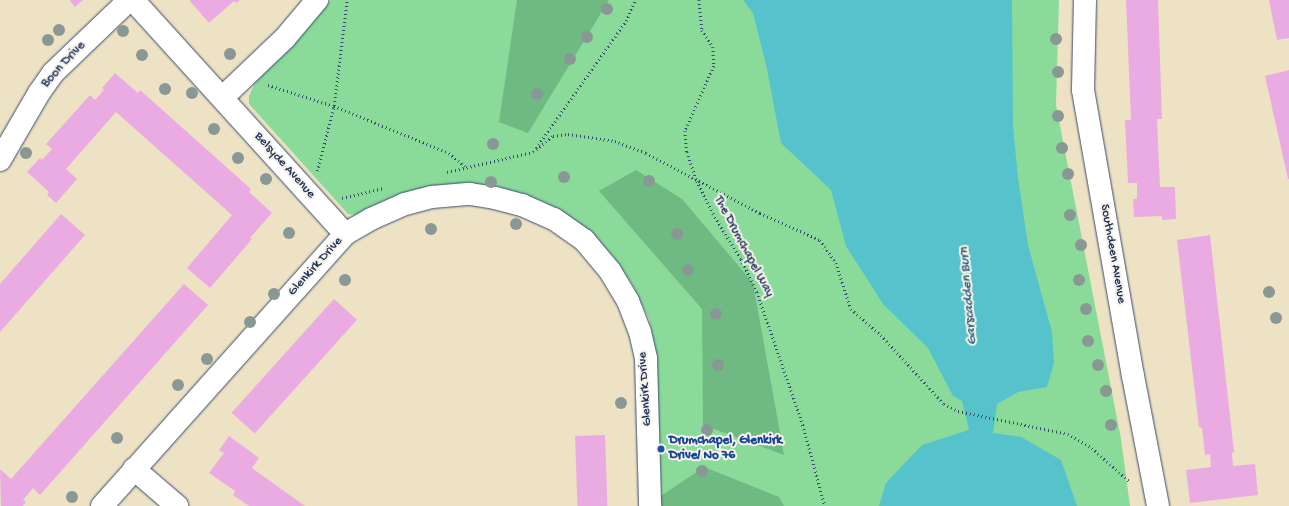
<!DOCTYPE html>
<html>
<head>
<meta charset="utf-8">
<style>
	body { margin:0 }
	#map { position:relative; width:1289px; height:506px; overflow:hidden; background:#ede3c4; font-family:"Gochi Hand",sans-serif }
	div>[style] { position:absolute }
	[style*='--x'] { left:calc(var(--x)*1px); top:calc(var(--y)*1px); width:calc(var(--w)*1px); rotate:calc(var(--a)*1deg) }
	.green>* { inset:0; background:#8ada9a }
	.forest>* { inset:0; background:#6fba82 }
	.water>* { inset:0; background:#55c2cc }
	.building>* { inset:0; background:#eaabe3; transform-origin:0 0 }
	.path>* { height:2.5px; margin-top:-1.25px; transform-origin:0; background:repeating-linear-gradient(90deg,#3a4a6d 0 1px,transparent 0 4px) }
	.roads { filter:drop-shadow(0 0 1px #3a4a6d) drop-shadow(0 0 1px #3a4a6d) }
	.street>* { height:22px; margin:-11px; padding:0 11px; transform-origin:11px; border-radius:11px; background:#fff }
	.trees>* { width:12px; height:12px; margin:-6px; border-radius:50%; background:#899894 }
	.dots>* { width:11px; height:11px; translate:-50% -50%; box-sizing:border-box; border:2px solid #f7f3e8; border-radius:50% }
	span { translate:-50% -50%; white-space:nowrap; text-align:center; line-height:1.15; -webkit-text-stroke:4px #f7f3e8; paint-order:stroke }
	.street-label { font-size:13px; color:#1b2f5e }
	.transit-label { font-size:13px; color:#164399; font-weight:700 }
	.left { translate:0 -50%; text-align:left }
	.water-label { font-size:14px; color:#2c5b7f; font-style:italic }
</style>
</head>
<body>
<div id="map">
	<div class="green">
		<div style="clip-path:polygon(331px 0,1059px 0,1056px 105px,1121px 439px,1130px 506px,662px 506px,656px 352px,649px 319px,632px 284px,613px 256px,583px 227px,525px 197px,357px 215px,348px 214px,249px 104px,249px 96px,255px 83px)"></div>
	</div>
	<div class="forest">
		<div style="clip-path:polygon(517px 0,609px 0,528px 133px,499px 122px)"></div>
		<div style="clip-path:polygon(636px 170px,682px 199px,753px 283px,784px 455px,703px 425px,702px 309px,599px 191px)"></div>
		<div style="clip-path:polygon(704px 467px,779px 497px,784px 506px,662px 506px,661px 496px)"></div>
	</div>
	<div class="water">
		<div style="clip-path:polygon(743px 0,1012px 0,1013px 126px,1018px 178px,1028px 245px,1052px 332px,1054px 363px,1047px 387px,1018px 392px,997px 404px,993px 433px,1021px 437px,1061px 460px,1077px 506px,879px 506px,886px 483px,922px 445px,969px 430px,962px 401px,953px 396px,928px 348px,883px 304px,846px 246px,831px 190px,781px 143px,767px 69px,753px 13px)"></div>
	</div>
	<div class="building">
		<div style="clip-path:polygon(71px 0,83px 0,75px 7px,70px 1px)"></div>
		<div style="clip-path:polygon(189px 0,240px 0,236px 3px,234px 1px,209px 23px)"></div>
		<div style="clip-path:polygon(1126px 0,1158px 0,1162px 119px,1157px 119px,1160px 187px,1175px 187px,1176px 219px,1162px 220px,1162px 216px,1134px 217px,1133px 199px,1137px 199px,1137px 183px,1128px 183px,1125px 120px,1131px 120px)"></div>
		<div style="clip-path:polygon(1269px 0,1289px 0,1289px 38px,1277px 40px)"></div>
		<div style="clip-path:polygon(1289px 70px,1289px 179px,1288px 179px,1265px 76px)"></div>
		<div style="clip-path:polygon(115px 73px,138px 93px,140px 90px,149px 98px,251px 189px,249px 192px,272px 213px,250px 238px,252px 239px,210px 288px,187px 268px,232px 215px,116px 112px,66px 169px,77px 179px,56px 203px,47px 195px,49px 192px,27px 172px,40px 158px,42px 160px,52px 149px,46px 144px,90px 95px,95px 100px,104px 90px,102px 88px)"></div>
		<div style="clip-path:polygon(61px 214px,85px 235px,0 332px,0 284px)"></div>
		<div style="clip-path:polygon(1210px 235px,1234px 452px,1232px 453px,1233px 466px,1255px 464px,1258px 495px,1190px 503px,1186px 470px,1211px 467px,1210px 454px,1205px 455px,1202px 428px,1199px 427px,1177px 240px)"></div>
		<div style="clip-path:polygon(184px 284px,208px 305px,40px 495px,33px 488px,23px 500px,26px 502px,23px 506px,1px 506px,0 469px,11px 479px)"></div>
		<div style="left:334px;top:299px;width:31px;height:153px;rotate:42deg"></div>
		<div style="left:605px;top:435px;width:71px;height:30px;rotate:88deg"></div>
		<div style="clip-path:polygon(229px 436px,259px 458px,252px 468px,305px 506px,249px 506px,233px 495px,235px 491px,209px 473px,224px 453px,219px 450px)"></div>
	</div>
	<div class="path">
		<div style="--x:699;--y:0;--w:30;--a:84"></div>
		<div style="--x:702;--y:30;--w:20;--a:57"></div>
		<div style="--x:713;--y:47;--w:19;--a:87"></div>
		<div style="--x:714;--y:66;--w:71;--a:114"></div>
		<div style="--x:685;--y:131;--w:21;--a:85"></div>
		<div style="--x:687;--y:152;--w:31;--a:71"></div>
		<div style="--x:697;--y:181;--w:40;--a:63.4"></div>
		<div style="--x:715;--y:217;--w:49;--a:58.2"></div>
		<div style="--x:741;--y:259;--w:37;--a:64"></div>
		<div style="--x:757;--y:292;--w:141;--a:70.9"></div>
		<div style="--x:803;--y:425;--w:84;--a:74.8"></div>
		<div style="--x:268;--y:85;--w:69;--a:17.7"></div>
		<div style="--x:334;--y:106;--w:124;--a:22.2"></div>
		<div style="--x:449;--y:153;--w:23;--a:40"></div>
		<div style="--x:536;--y:148;--w:156;--a:-54.7"></div>
		<div style="--x:626;--y:21;--w:23;--a:-67"></div>
		<div style="--x:317;--y:171;--w:67;--a:-75.3"></div>
		<div style="--x:334;--y:106;--w:107;--a:-83"></div>
		<div style="--x:447;--y:172;--w:88;--a:-13.1"></div>
		<div style="--x:533;--y:152;--w:26;--a:-39"></div>
		<div style="--x:553;--y:136;--w:15;--a:-8"></div>
		<div style="--x:568;--y:134;--w:48;--a:8.5"></div>
		<div style="--x:615;--y:141;--w:33;--a:21"></div>
		<div style="--x:646;--y:153;--w:129;--a:27.8"></div>
		<div style="--x:760;--y:213;--w:66;--a:24.2"></div>
		<div style="--x:820;--y:240;--w:28;--a:55"></div>
		<div style="--x:836;--y:263;--w:48;--a:71.9"></div>
		<div style="--x:851;--y:309;--w:40;--a:41"></div>
		<div style="--x:881;--y:335;--w:93;--a:47.6"></div>
		<div style="--x:944;--y:404;--w:16;--a:27"></div>
		<div style="--x:958;--y:411;--w:112;--a:11.8"></div>
		<div style="--x:1068;--y:434;--w:28;--a:30"></div>
		<div style="--x:1092;--y:448;--w:51;--a:41.8"></div>
		<div style="--x:342;--y:198;--w:43;--a:-13.4"></div>
	</div>
	<div class="roads">
		<div class="street">
			<div style="--x:133;--y:0;--w:316;--a:47.8"></div>
			<div style="--x:1085;--y:0;--w:90;--a:91.3"></div>
			<div style="--x:1083;--y:90;--w:290;--a:80.1"></div>
			<div style="--x:1133;--y:376;--w:132;--a:79.1"></div>
			<div style="--x:222;--y:98;--w:87;--a:-43.6"></div>
			<div style="--x:285;--y:38;--w:50;--a:-49.9"></div>
			<div style="--x:0;--y:160;--w:78;--a:-59.8"></div>
			<div style="--x:39;--y:93;--w:24;--a:-55"></div>
			<div style="--x:53;--y:73;--w:105;--a:-43.8"></div>
			<div style="--x:134;--y:469;--w:57;--a:40.7"></div>
			<div style="--x:102;--y:506;--w:365;--a:-48.2"></div>
			<div style="--x:345;--y:234;--w:30;--a:-30"></div>
			<div style="--x:371;--y:219;--w:37;--a:-24"></div>
			<div style="--x:405;--y:204;--w:28;--a:-15"></div>
			<div style="--x:432;--y:197;--w:38;--a:-5"></div>
			<div style="--x:470;--y:194;--w:25;--a:9"></div>
			<div style="--x:495;--y:198;--w:28;--a:15"></div>
			<div style="--x:522;--y:205;--w:35;--a:24"></div>
			<div style="--x:554;--y:219;--w:37;--a:35"></div>
			<div style="--x:584;--y:240;--w:40;--a:50"></div>
			<div style="--x:610;--y:271;--w:35;--a:59"></div>
			<div style="--x:628;--y:301;--w:33;--a:69"></div>
			<div style="--x:640;--y:332;--w:28;--a:77"></div>
			<div style="--x:646;--y:359;--w:147;--a:88.4"></div>
		</div>
	</div>
	<div class="trees">
		<div style="left:607px;top:9px"></div>
		<div style="left:59px;top:30px"></div>
		<div style="left:123px;top:31px"></div>
		<div style="left:587px;top:37px"></div>
		<div style="left:1056px;top:39px"></div>
		<div style="left:48px;top:40px"></div>
		<div style="left:230px;top:54px"></div>
		<div style="left:142px;top:55px"></div>
		<div style="left:570px;top:59px"></div>
		<div style="left:1058px;top:72px"></div>
		<div style="left:165px;top:89px"></div>
		<div style="left:192px;top:93px"></div>
		<div style="left:537px;top:94px"></div>
		<div style="left:1058px;top:116px"></div>
		<div style="left:214px;top:129px"></div>
		<div style="left:493px;top:144px"></div>
		<div style="left:1062px;top:148px"></div>
		<div style="left:26px;top:153px"></div>
		<div style="left:238px;top:158px"></div>
		<div style="left:1068px;top:174px"></div>
		<div style="left:564px;top:177px"></div>
		<div style="left:266px;top:179px"></div>
		<div style="left:649px;top:181px"></div>
		<div style="left:491px;top:182px"></div>
		<div style="left:1070px;top:215px"></div>
		<div style="left:516px;top:224px"></div>
		<div style="left:431px;top:229px"></div>
		<div style="left:289px;top:233px"></div>
		<div style="left:677px;top:234px"></div>
		<div style="left:1081px;top:245px"></div>
		<div style="left:688px;top:270px"></div>
		<div style="left:345px;top:280px"></div>
		<div style="left:1079px;top:280px"></div>
		<div style="left:1269px;top:292px"></div>
		<div style="left:274px;top:294px"></div>
		<div style="left:1086px;top:309px"></div>
		<div style="left:716px;top:314px"></div>
		<div style="left:1276px;top:318px"></div>
		<div style="left:250px;top:322px"></div>
		<div style="left:1088px;top:341px"></div>
		<div style="left:207px;top:359px"></div>
		<div style="left:718px;top:365px"></div>
		<div style="left:1098px;top:365px"></div>
		<div style="left:178px;top:385px"></div>
		<div style="left:1106px;top:391px"></div>
		<div style="left:621px;top:403px"></div>
		<div style="left:1111px;top:425px"></div>
		<div style="left:707px;top:430px"></div>
		<div style="left:117px;top:438px"></div>
		<div style="left:702px;top:471px"></div>
		<div style="left:72px;top:497px"></div>
	</div>
	<div class="dots">
		<div style="left:661px;top:449px;background:#1a4fb4"></div>
	</div>
	<div class="street-label">
		<span style="left:64px;top:65px;rotate:-47deg">Boon Drive</span>
		<span style="left:284px;top:166px;rotate:48deg">Belsyde Avenue</span>
		<span style="left:743px;top:247px;rotate:62deg">The Drumchapel Way</span>
		<span style="left:1112px;top:254px;rotate:80deg">Southdeen Avenue</span>
		<span style="left:316px;top:267px;rotate:-48deg">Glenkirk Drive</span>
		<span style="left:646px;top:389px;rotate:-94deg">Glenkirk Drive</span>
	</div>
	<div class="transit-label">
		<span class="left" style="left:669px;top:449px">Drumchapel, Glenkirk<br>Drive/ No 76</span>
	</div>
	<div class="water-label">
		<span style="left:969px;top:296px;rotate:-95deg">Garscadden Burn</span>
	</div>
</div>
</body>
</html>
